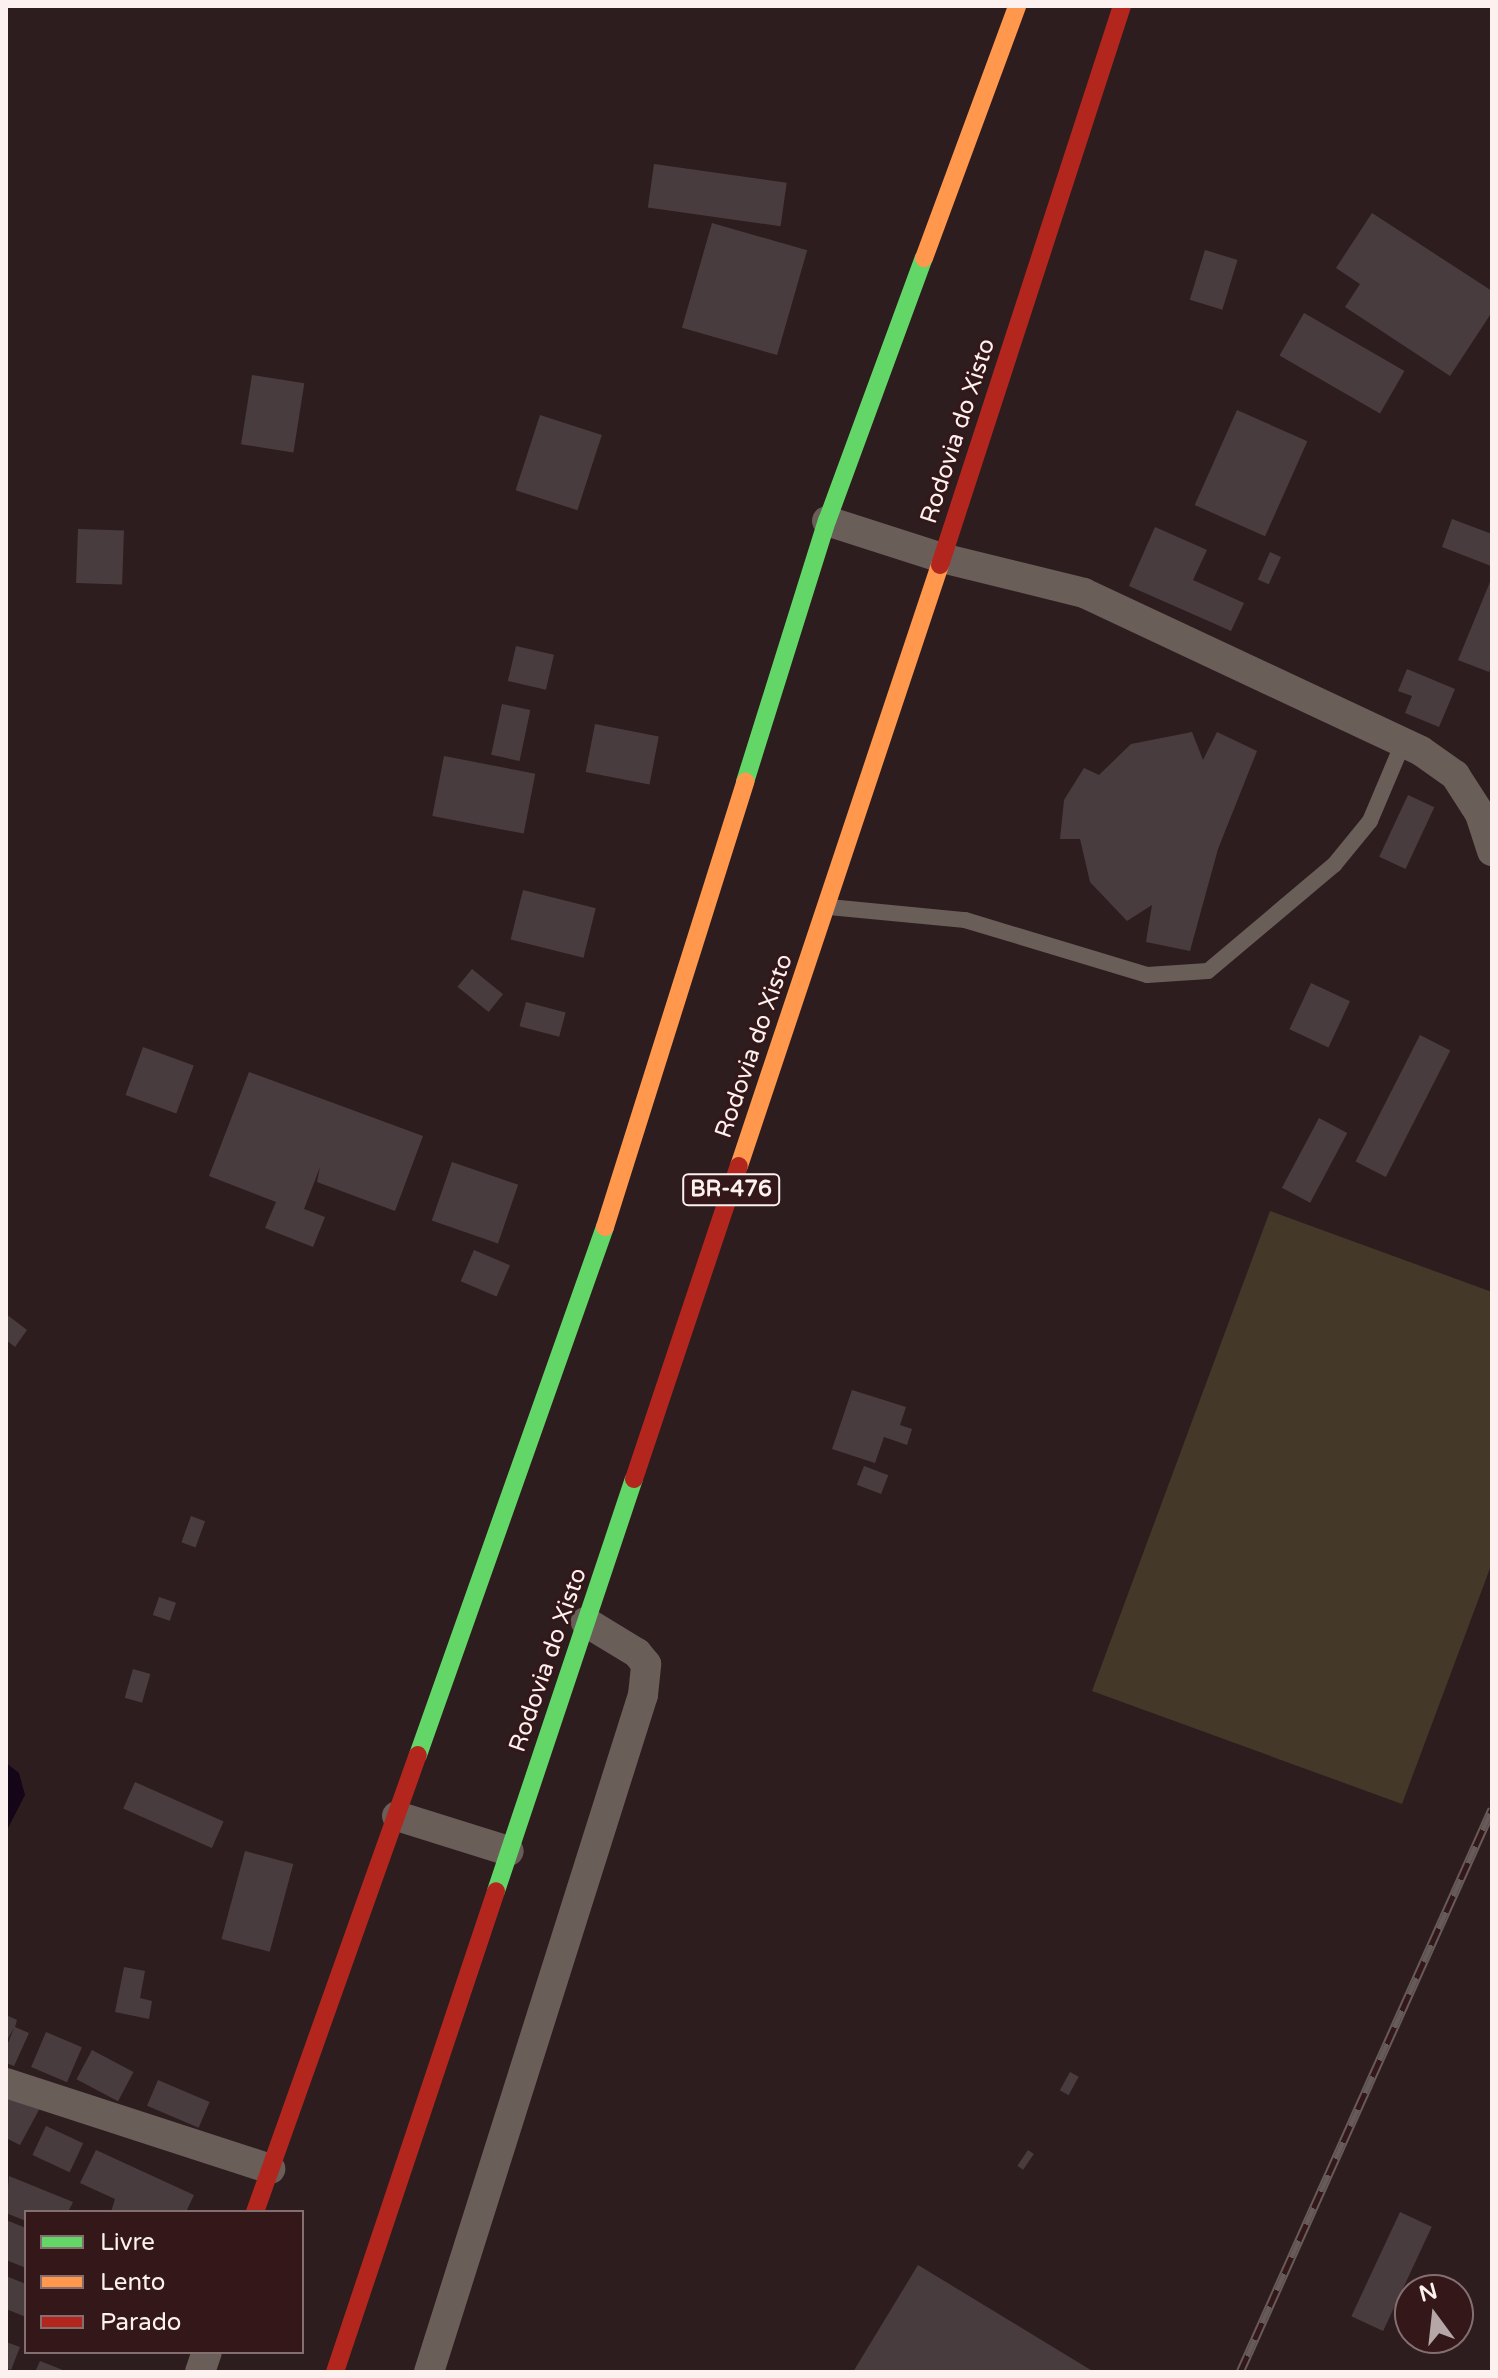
<!DOCTYPE html>
<html>
<head>
<meta charset="utf-8">
<style>
	body { margin:0 }
	#map { position:relative; width:1498px; height:2378px; overflow:hidden; background:#2e1d1f; font-family:"Varela Round",sans-serif }
	div>[style] { position:absolute }
	[style*='--x'] { left:calc(var(--x)*1px); top:calc(var(--y)*1px); width:calc(var(--w)*1px); rotate:calc(var(--a)*1deg) }
	.green>* { inset:0; background:#443829 }
	.water>* { inset:0; background:#140518 }
	.building>* { inset:0; background:#493c3f; transform-origin:0 0 }
	.lane>* { height:16px; margin:-8px; padding:0 8px; transform-origin:8px; border-radius:8px; background:#6a5e59 }
	.street>* { height:30px; margin:-15px; padding:0 15px; transform-origin:15px; border-radius:15px; background:#6a5e59 }
	.fast>* { height:18px; margin:-9px; padding:0 9px; transform-origin:9px; border-radius:9px; background:#63d668 }
	.slow>* { height:18px; margin:-9px; padding:0 9px; transform-origin:9px; border-radius:9px; background:#ff974d }
	.jam>* { height:18px; margin:-9px; padding:0 9px; transform-origin:9px; border-radius:9px; background:#b3261e }
	.rail>* { height:9px; margin-top:-4.5px; transform-origin:0; background:repeating-linear-gradient(90deg,#341719 0 18px,#675b59 0 36px); box-sizing:border-box; border-block:2px solid #675b59 }
	span { translate:-50% -50%; white-space:nowrap; text-align:center; line-height:1.15; -webkit-text-stroke:6px #341719; paint-order:stroke }
	.shield-label span { padding:2px 6px; background:#341719; border:2px solid; border-radius:6px; -webkit-text-stroke-width:0 }
	.shield-label { font-size:22px; color:#fdf1f0; font-weight:700 }
	.street-label { font-size:24px; color:#fdf1f0 }
	.frame { position:absolute; inset:0; border:8px solid #fdf1f0; pointer-events:none }
	.legend { position:absolute; left:24px; top:2210px; width:280px; height:144px; box-sizing:border-box; background:#341719; border:2px solid #846e6f; margin:0; padding:10px 14px; list-style:none; font-size:24px; color:#fdf1f0 }
	.legend li { display:flex; align-items:center; gap:16px; height:40px }
	.legend b { width:40px; border:2px solid #846e6f }
	.north { position:absolute; left:1394px; top:2274px; width:80px; height:80px; box-sizing:border-box; background:#341719; border:2px solid #846e6f; border-radius:50%; rotate:345deg; font-size:22px; font-weight:700; line-height:32px; text-align:center; color:#fdf1f0 }
	.north::after { content:''; display:block; margin:auto; width:28px; height:36px; background:#b5a7a7; clip-path:polygon(50% 0,100% 100%,50% 72%,0 100%) }
</style>
</head>
<body>
<div id="map">
	<div class="green">
		<div style="clip-path:polygon(1270px 1211px,1492px 1292px,1492px 1563px,1402px 1804px,1092px 1691px)"></div>
	</div>
	<div class="water">
		<div style="clip-path:polygon(6px 1763px,19px 1773px,25px 1795px,6px 1832px)"></div>
	</div>
	<div class="building">
		<div style="left:654px;top:164px;width:134px;height:44px;rotate:8deg"></div>
		<div style="clip-path:polygon(1372px 213px,1492px 291px,1492px 312px,1450px 376px,1345px 307px,1360px 284px,1336px 268px)"></div>
		<div style="left:712px;top:223px;width:99px;height:109px;rotate:16deg"></div>
		<div style="left:1205px;top:250px;width:34px;height:52px;rotate:17deg"></div>
		<div style="left:1304px;top:313px;width:116px;height:49px;rotate:30deg"></div>
		<div style="left:252px;top:375px;width:53px;height:70px;rotate:9deg"></div>
		<div style="left:1237px;top:410px;width:77px;height:104px;rotate:24deg"></div>
		<div style="left:540px;top:415px;width:65px;height:79px;rotate:18deg"></div>
		<div style="clip-path:polygon(1452px 519px,1492px 534px,1491px 566px,1442px 547px)"></div>
		<div style="clip-path:polygon(1155px 527px,1207px 550px,1193px 580px,1244px 603px,1231px 631px,1129px 586px)"></div>
		<div style="left:78px;top:529px;width:46px;height:54px;rotate:2deg"></div>
		<div style="left:1270px;top:552px;width:12px;height:30px;rotate:24deg"></div>
		<div style="clip-path:polygon(1492px 577px,1492px 665px,1489px 672px,1458px 660px)"></div>
		<div style="left:516px;top:646px;width:39px;height:36px;rotate:13deg"></div>
		<div style="clip-path:polygon(1407px 669px,1455px 689px,1439px 727px,1405px 713px,1412px 696px,1398px 691px)"></div>
		<div style="left:502px;top:704px;width:29px;height:52px;rotate:12deg"></div>
		<div style="left:595px;top:724px;width:65px;height:49px;rotate:11deg"></div>
		<div style="clip-path:polygon(1192px 732px,1203px 760px,1217px 732px,1257px 751px,1218px 849px,1190px 951px,1146px 942px,1152px 905px,1127px 921px,1090px 882px,1080px 839px,1060px 839px,1064px 800px,1084px 768px,1099px 775px,1131px 744px)"></div>
		<div style="left:444px;top:756px;width:93px;height:61px;rotate:11deg"></div>
		<div style="left:1408px;top:795px;width:29px;height:68px;rotate:25deg"></div>
		<div style="left:523px;top:890px;width:75px;height:51px;rotate:14deg"></div>
		<div style="left:472px;top:969px;width:40px;height:23px;rotate:39deg"></div>
		<div style="left:1311px;top:983px;width:43px;height:51px;rotate:25deg"></div>
		<div style="left:526px;top:1002px;width:41px;height:25px;rotate:15deg"></div>
		<div style="left:1420px;top:1035px;width:34px;height:142px;rotate:27deg"></div>
		<div style="left:143px;top:1047px;width:54px;height:51px;rotate:20deg"></div>
		<div style="clip-path:polygon(249px 1072px,423px 1136px,395px 1211px,317px 1182px,320px 1167px,304px 1209px,325px 1217px,313px 1247px,265px 1228px,276px 1202px,209px 1176px)"></div>
		<div style="left:1319px;top:1118px;width:32px;height:79px;rotate:28deg"></div>
		<div style="left:452px;top:1162px;width:70px;height:62px;rotate:19deg"></div>
		<div style="left:474px;top:1250px;width:39px;height:34px;rotate:23deg"></div>
		<div style="clip-path:polygon(6px 1314px,27px 1330px,15px 1347px,6px 1340px)"></div>
		<div style="clip-path:polygon(852px 1390px,906px 1407px,900px 1425px,912px 1429px,907px 1445px,884px 1437px,875px 1463px,832px 1449px)"></div>
		<div style="left:864px;top:1466px;width:26px;height:20px;rotate:21deg"></div>
		<div style="left:191px;top:1516px;width:15px;height:28px;rotate:20deg"></div>
		<div style="left:159px;top:1597px;width:18px;height:19px;rotate:19deg"></div>
		<div style="left:133px;top:1669px;width:18px;height:30px;rotate:16deg"></div>
		<div style="left:135px;top:1782px;width:97px;height:29px;rotate:24deg"></div>
		<div style="left:245px;top:1851px;width:50px;height:91px;rotate:15deg"></div>
		<div style="clip-path:polygon(124px 1967px,145px 1971px,140px 1998px,152px 2001px,149px 2019px,115px 2012px)"></div>
		<div style="clip-path:polygon(6px 2015px,17px 2020px,15px 2027px,29px 2033px,14px 2066px,6px 2063px,6px 2048px,14px 2028px,6px 2042px)"></div>
		<div style="left:46px;top:2032px;width:39px;height:38px;rotate:23deg"></div>
		<div style="left:92px;top:2050px;width:47px;height:33px;rotate:28deg"></div>
		<div style="left:1070px;top:2072px;width:10px;height:21px;rotate:29deg"></div>
		<div style="left:158px;top:2080px;width:56px;height:28px;rotate:23deg"></div>
		<div style="clip-path:polygon(6px 2087px,41px 2106px,20px 2145px,6px 2138px)"></div>
		<div style="left:46px;top:2126px;width:41px;height:32px;rotate:25deg"></div>
		<div style="clip-path:polygon(96px 2150px,194px 2195px,186px 2212px,111px 2212px,115px 2199px,80px 2183px)"></div>
		<div style="left:1028px;top:2150px;width:7px;height:19px;rotate:34deg"></div>
		<div style="clip-path:polygon(9px 2176px,73px 2202px,68px 2212px,26px 2212px,26px 2221px,6px 2213px)"></div>
		<div style="left:1400px;top:2212px;width:35px;height:115px;rotate:25deg"></div>
		<div style="clip-path:polygon(6px 2220px,26px 2228px,26px 2268px,6px 2260px)"></div>
		<div style="clip-path:polygon(918px 2265px,1094px 2372px,853px 2372px)"></div>
		<div style="clip-path:polygon(6px 2276px,26px 2284px,26px 2317px,6px 2309px)"></div>
		<div style="clip-path:polygon(6px 2342px,20px 2347px,11px 2370px,6px 2368px)"></div>
		<div style="clip-path:polygon(40px 2361px,68px 2372px,35px 2372px)"></div>
	</div>
	<div class="lane">
		<div style="--x:829;--y:907;--w:137;--a:5.5"></div>
		<div style="--x:965;--y:920;--w:190;--a:16.8"></div>
		<div style="--x:1147;--y:975;--w:61;--a:-3.8"></div>
		<div style="--x:1208;--y:971;--w:165;--a:-40.1"></div>
		<div style="--x:1334;--y:865;--w:57;--a:-50.7"></div>
		<div style="--x:1370;--y:821;--w:85;--a:-67.1"></div>
	</div>
	<div class="street">
		<div style="--x:827;--y:521;--w:121;--a:17.8"></div>
		<div style="--x:942;--y:558;--w:146;--a:13.8"></div>
		<div style="--x:1084;--y:593;--w:372;--a:25.1"></div>
		<div style="--x:1421;--y:751;--w:42;--a:35.2"></div>
		<div style="--x:1455;--y:775;--w:46;--a:57.3"></div>
		<div style="--x:1480;--y:814;--w:39;--a:72"></div>
		<div style="--x:397;--y:1816;--w:117;--a:17.4"></div>
		<div style="--x:6;--y:2083;--w:278;--a:18"></div>
		<div style="--x:200;--y:2372;--w:21;--a:-71"></div>
		<div style="--x:429;--y:2372;--w:710;--a:-72.46"></div>
		<div style="--x:643;--y:1695;--w:31;--a:-84"></div>
		<div style="--x:646;--y:1664;--w:14;--a:-129"></div>
		<div style="--x:637;--y:1653;--w:60;--a:-148.7"></div>
	</div>
	<div class="fast">
		<div style="--x:745;--y:782;--w:274;--a:-72.6"></div>
		<div style="--x:827;--y:521;--w:280;--a:-69.8"></div>
		<div style="--x:418;--y:1755;--w:560;--a:-70.5"></div>
		<div style="--x:496;--y:1891;--w:434;--a:-71.5"></div>
	</div>
	<div class="slow">
		<div style="--x:924;--y:258;--w:269;--a:-69.7"></div>
		<div style="--x:739;--y:1166;--w:634;--a:-71.51"></div>
		<div style="--x:605;--y:1227;--w:467;--a:-72.5"></div>
	</div>
	<div class="jam">
		<div style="--x:940;--y:565;--w:588;--a:-71.97"></div>
		<div style="--x:634;--y:1479;--w:330;--a:-71.5"></div>
		<div style="--x:255;--y:2212;--w:485;--a:-70.4"></div>
		<div style="--x:335;--y:2372;--w:507;--a:-71.49"></div>
	</div>
	<div class="rail">
		<div style="--x:1240;--y:2372;--w:617;--a:-65.89"></div>
	</div>
	<div class="shield-label">
		<span style="left:731px;top:1190px">BR-476</span>
	</div>
	<div class="street-label">
		<span style="left:958px;top:431px;rotate:-72deg">Rodovia do Xisto</span>
		<span style="left:754px;top:1046px;rotate:-71deg">Rodovia do Xisto</span>
		<span style="left:548px;top:1660px;rotate:-71deg">Rodovia do Xisto</span>
	</div>
	<div class="frame"></div>
	<ul class="legend">
	<li><b style="height:10px;background:#63d668"></b>Livre</li>
	<li><b style="height:10px;background:#ff974d"></b>Lento</li>
	<li><b style="height:10px;background:#b3261e"></b>Parado</li>
	</ul>
	<div class="north">N</div>
</div>
</body>
</html>
